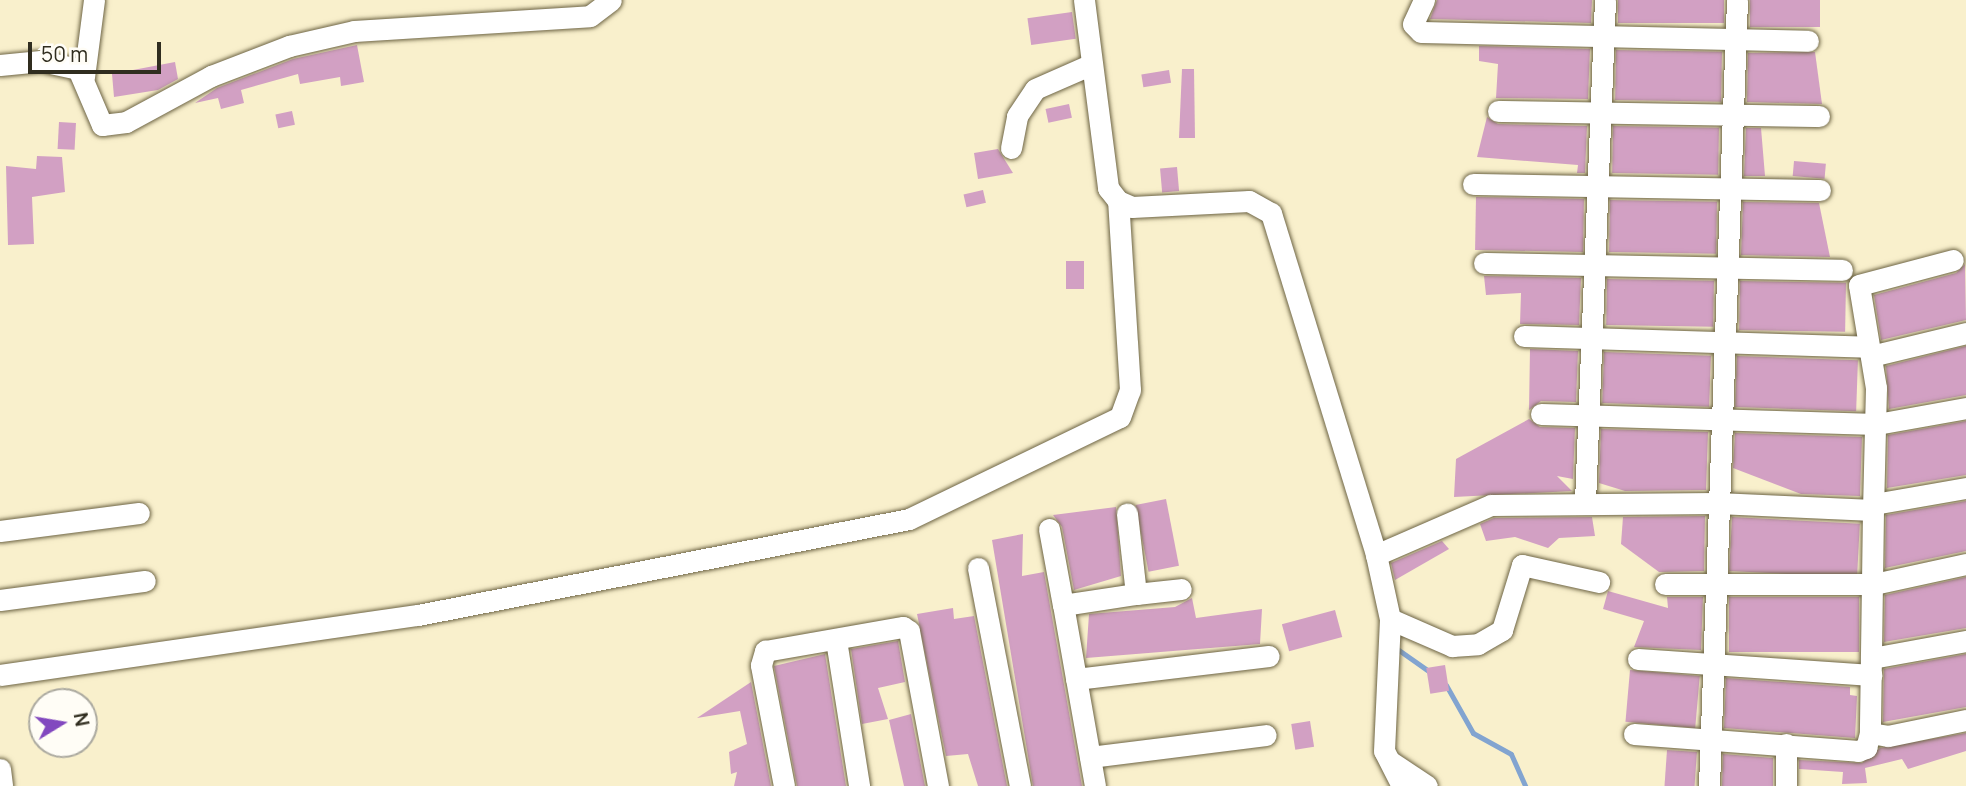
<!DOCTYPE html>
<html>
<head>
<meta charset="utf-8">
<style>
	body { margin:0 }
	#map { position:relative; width:1966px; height:786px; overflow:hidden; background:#f9f0cc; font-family:Manrope,sans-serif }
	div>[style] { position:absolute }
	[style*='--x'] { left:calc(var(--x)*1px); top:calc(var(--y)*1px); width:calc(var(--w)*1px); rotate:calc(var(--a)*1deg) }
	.stream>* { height:5px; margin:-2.5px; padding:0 2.5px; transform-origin:2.5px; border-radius:2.5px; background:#82a4d0 }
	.building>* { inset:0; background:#d2a0c3; transform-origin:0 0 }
	.roads { filter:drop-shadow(0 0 2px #6d6444) drop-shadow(0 0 2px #6d6444) }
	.street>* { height:21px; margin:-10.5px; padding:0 10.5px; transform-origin:10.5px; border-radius:10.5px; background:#fff }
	span { translate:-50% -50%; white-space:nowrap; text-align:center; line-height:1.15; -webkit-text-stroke:6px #fffdf6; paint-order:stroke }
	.north { position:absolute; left:28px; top:688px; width:70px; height:70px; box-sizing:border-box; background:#fffdf6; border:2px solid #acaaa0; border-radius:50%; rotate:79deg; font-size:19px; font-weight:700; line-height:28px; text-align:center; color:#302d1f }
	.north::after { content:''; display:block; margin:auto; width:24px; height:32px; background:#8248bf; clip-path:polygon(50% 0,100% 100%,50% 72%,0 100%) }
	.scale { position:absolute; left:28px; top:42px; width:133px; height:32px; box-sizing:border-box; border:4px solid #302d1f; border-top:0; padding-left:9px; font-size:21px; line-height:24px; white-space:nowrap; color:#302d1f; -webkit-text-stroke:5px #fffdf6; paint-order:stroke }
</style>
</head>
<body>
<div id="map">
	<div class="stream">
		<div style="--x:1393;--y:646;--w:45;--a:35.1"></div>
		<div style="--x:1446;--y:685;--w:55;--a:60.6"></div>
		<div style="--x:1473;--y:733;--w:43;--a:28.9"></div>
		<div style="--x:1511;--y:754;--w:35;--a:66"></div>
	</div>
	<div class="building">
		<div style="clip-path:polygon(1437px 0,1592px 0,1591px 23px,1430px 19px)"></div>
		<div style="left:1618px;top:0;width:106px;height:23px"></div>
		<div style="left:1750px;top:0;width:70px;height:27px"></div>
		<div style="left:1072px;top:12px;width:27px;height:45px;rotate:82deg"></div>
		<div style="clip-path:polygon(357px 45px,364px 82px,341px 86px,340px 77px,300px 84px,298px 74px,241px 90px,244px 103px,221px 109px,218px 98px,195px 103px,217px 88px,293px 59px)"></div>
		<div style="clip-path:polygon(1479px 46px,1590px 49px,1588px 99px,1496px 98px,1498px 64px,1479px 61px)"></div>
		<div style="left:1616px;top:50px;width:106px;height:50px;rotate:1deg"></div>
		<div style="clip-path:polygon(1815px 52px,1822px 104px,1747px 102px,1748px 53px)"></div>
		<div style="clip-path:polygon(175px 62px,178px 79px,158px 90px,114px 97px,112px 74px)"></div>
		<div style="clip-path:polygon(1182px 69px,1194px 69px,1195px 138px,1179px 138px)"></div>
		<div style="left:1169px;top:70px;width:13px;height:28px;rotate:81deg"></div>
		<div style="left:1069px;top:104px;width:14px;height:24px;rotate:78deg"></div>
		<div style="left:292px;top:111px;width:14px;height:17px;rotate:78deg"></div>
		<div style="clip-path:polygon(1487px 117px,1498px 124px,1587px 126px,1585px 173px,1577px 173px,1578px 165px,1477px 157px)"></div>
		<div style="left:59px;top:122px;width:17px;height:27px;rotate:3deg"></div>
		<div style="left:1613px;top:126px;width:106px;height:47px;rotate:1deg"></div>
		<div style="clip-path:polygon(1746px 128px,1761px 128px,1765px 176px,1744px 176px)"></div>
		<div style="clip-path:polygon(998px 149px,1013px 173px,978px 179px,974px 153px)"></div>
		<div style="clip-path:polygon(37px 156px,62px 157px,65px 192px,32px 197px,34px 244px,8px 245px,6px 166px,36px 169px)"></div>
		<div style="left:1794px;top:161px;width:32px;height:15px;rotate:5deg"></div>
		<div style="left:1177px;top:167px;width:24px;height:17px;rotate:85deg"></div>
		<div style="left:983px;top:190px;width:13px;height:20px;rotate:77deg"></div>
		<div style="left:1476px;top:197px;width:108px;height:53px;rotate:1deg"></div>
		<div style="left:1610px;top:200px;width:107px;height:52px;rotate:1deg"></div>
		<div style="clip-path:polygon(1743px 202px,1819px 203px,1830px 257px,1741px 255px)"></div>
		<div style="left:1066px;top:261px;width:18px;height:28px"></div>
		<div style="clip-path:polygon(1965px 264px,1966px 320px,1881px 340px,1874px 295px,1956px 273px)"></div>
		<div style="clip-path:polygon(1484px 276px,1581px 278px,1579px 325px,1520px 324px,1521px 293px,1486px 295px)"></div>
		<div style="left:1607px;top:279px;width:107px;height:46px;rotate:1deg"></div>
		<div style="left:1740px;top:281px;width:106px;height:49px;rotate:1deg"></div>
		<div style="clip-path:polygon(1966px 346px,1966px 395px,1889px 409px,1886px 366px)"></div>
		<div style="clip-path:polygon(1530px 349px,1578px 351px,1576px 402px,1541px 401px,1529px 410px)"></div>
		<div style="left:1604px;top:352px;width:107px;height:51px;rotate:2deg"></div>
		<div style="left:1737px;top:356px;width:121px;height:51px;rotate:2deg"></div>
		<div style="clip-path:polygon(1529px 419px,1540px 427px,1575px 428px,1573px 479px,1557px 476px,1572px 491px,1454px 497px,1456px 459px)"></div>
		<div style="clip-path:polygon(1966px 421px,1966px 475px,1887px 488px,1888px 435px)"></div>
		<div style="clip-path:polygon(1601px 429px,1708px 432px,1706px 490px,1625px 491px,1599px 483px)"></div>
		<div style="clip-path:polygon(1735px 433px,1862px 437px,1860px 496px,1801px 494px,1733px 468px)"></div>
		<div style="left:1166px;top:499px;width:68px;height:31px;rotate:79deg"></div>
		<div style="clip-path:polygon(1966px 501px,1966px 551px,1885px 568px,1886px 515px)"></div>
		<div style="clip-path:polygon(1116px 507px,1121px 576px,1074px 590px,1062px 527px,1053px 515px)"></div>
		<div style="clip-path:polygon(1705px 516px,1704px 571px,1659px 572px,1621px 544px,1623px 517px)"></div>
		<div style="clip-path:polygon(1592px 517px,1595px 536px,1559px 538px,1548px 548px,1515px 537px,1486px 541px,1480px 524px,1494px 518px)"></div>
		<div style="left:1732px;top:517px;width:128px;height:54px;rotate:3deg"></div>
		<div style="clip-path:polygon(1023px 534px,1022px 576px,1044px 572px,1082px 786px,1033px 786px,992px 540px)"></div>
		<div style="clip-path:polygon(1442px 541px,1449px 549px,1395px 580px,1391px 563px)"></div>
		<div style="clip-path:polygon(1966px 577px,1966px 628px,1884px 642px,1885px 595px)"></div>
		<div style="clip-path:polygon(1608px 591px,1668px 608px,1667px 597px,1703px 597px,1701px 650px,1634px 647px,1644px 621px,1603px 609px)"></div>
		<div style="left:1729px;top:597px;width:130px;height:55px"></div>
		<div style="clip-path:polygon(1192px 598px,1196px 618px,1262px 609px,1260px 644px,1086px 658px,1089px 614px,1175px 607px)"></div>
		<div style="clip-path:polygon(953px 608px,954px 619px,974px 616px,1007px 786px,978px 786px,968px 754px,946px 756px,917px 614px)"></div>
		<div style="left:1335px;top:610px;width:28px;height:55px;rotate:75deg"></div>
		<div style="clip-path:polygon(898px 641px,905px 682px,878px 688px,888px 719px,862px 724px,851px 649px)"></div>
		<div style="clip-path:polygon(825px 654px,846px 786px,797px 786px,774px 666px)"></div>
		<div style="clip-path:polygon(1966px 654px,1966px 707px,1883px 722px,1884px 669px)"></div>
		<div style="left:1445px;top:665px;width:26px;height:19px;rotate:81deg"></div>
		<div style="left:1630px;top:670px;width:70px;height:52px;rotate:5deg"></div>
		<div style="clip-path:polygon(1726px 678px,1850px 687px,1850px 695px,1857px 696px,1855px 738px,1724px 728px)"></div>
		<div style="clip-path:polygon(751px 682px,771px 786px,734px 786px,737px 772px,731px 774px,729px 752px,747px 744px,740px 711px,697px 718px)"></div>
		<div style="clip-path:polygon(911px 714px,925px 786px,904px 786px,889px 720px)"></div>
		<div style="left:1310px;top:721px;width:26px;height:19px;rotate:81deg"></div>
		<div style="clip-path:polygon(1966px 733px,1966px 751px,1908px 769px,1902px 759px,1865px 768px,1867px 783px,1842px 784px,1843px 772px,1799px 769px,1799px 760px,1862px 763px,1880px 748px)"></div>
		<div style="left:1667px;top:750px;width:30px;height:36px;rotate:4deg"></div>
		<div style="clip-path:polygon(1723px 754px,1773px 758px,1773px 786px,1722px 786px)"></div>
	</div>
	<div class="roads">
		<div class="street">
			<div style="--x:1084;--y:0;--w:190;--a:82.7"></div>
			<div style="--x:1108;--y:188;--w:16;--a:52"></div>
			<div style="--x:1118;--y:201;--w:15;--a:23"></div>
			<div style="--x:1132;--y:207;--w:117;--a:-2.9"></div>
			<div style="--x:1249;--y:201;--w:25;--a:29"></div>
			<div style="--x:1271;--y:213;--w:358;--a:72.9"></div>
			<div style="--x:1424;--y:0;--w:26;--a:115"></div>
			<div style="--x:1413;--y:24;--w:11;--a:45"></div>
			<div style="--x:1421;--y:32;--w:387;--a:1.3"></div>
			<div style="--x:0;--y:65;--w:41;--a:-5.6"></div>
			<div style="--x:41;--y:61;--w:38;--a:12"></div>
			<div style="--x:78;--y:69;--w:61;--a:66.8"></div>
			<div style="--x:102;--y:125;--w:24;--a:-7"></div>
			<div style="--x:126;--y:122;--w:97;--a:-28.4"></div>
			<div style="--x:211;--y:76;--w:84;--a:-21"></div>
			<div style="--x:289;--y:46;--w:67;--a:-13"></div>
			<div style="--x:354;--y:31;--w:236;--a:-3.6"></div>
			<div style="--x:590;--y:16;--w:26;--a:-37"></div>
			<div style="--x:84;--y:77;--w:78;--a:-82.6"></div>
			<div style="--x:1498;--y:111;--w:321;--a:0.9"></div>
			<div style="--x:1011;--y:148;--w:33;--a:-79"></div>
			<div style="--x:1017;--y:116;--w:32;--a:-56"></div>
			<div style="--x:1035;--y:89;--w:62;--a:-23.7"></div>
			<div style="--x:1473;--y:184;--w:347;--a:1"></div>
			<div style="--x:1484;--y:263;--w:358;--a:1.1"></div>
			<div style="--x:1524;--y:336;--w:344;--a:1.8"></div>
			<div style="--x:1871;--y:356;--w:98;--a:-13.6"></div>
			<div style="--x:1541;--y:414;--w:336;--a:1.7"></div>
			<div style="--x:1877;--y:424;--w:90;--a:-10.2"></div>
			<div style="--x:1585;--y:502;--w:502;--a:-87.72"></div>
			<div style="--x:1874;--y:504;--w:93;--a:-9.9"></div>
			<div style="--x:1873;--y:510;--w:122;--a:-88.6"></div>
			<div style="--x:1876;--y:388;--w:104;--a:-99.4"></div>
			<div style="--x:1859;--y:285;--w:97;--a:-14.9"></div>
			<div style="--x:1049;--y:529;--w:77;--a:79.6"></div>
			<div style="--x:0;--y:531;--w:140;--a:-7.4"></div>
			<div style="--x:978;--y:568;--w:222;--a:79.1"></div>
			<div style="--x:1665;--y:584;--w:209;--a:0"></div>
			<div style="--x:1874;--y:584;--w:94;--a:-12.3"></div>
			<div style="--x:1136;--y:594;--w:45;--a:-6.3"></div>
			<div style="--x:0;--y:600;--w:146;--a:-7.5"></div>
			<div style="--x:1390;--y:619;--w:68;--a:23.5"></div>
			<div style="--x:1452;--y:646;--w:26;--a:-4"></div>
			<div style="--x:1478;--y:644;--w:28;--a:-30"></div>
			<div style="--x:1502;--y:630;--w:68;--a:-72.9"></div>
			<div style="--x:1522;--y:565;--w:79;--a:12.4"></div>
			<div style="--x:836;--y:640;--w:148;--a:81"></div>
			<div style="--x:1872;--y:658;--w:96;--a:-10.3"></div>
			<div style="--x:1638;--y:659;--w:234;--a:3.9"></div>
			<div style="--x:0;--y:675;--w:422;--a:-8.2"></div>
			<div style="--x:418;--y:615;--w:500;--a:-11.06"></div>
			<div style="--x:909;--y:519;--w:234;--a:-25.8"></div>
			<div style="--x:1120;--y:417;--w:29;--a:-70"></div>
			<div style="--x:1130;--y:390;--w:189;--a:-93.6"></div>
			<div style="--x:1076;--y:679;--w:194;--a:-6.8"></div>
			<div style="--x:1634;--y:734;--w:225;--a:4.3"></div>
			<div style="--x:1858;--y:751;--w:9;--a:-21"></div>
			<div style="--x:1866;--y:748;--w:16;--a:-75"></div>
			<div style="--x:1786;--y:744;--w:42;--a:90"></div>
			<div style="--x:1090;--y:757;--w:177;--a:-7.1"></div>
			<div style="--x:1391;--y:762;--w:43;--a:33.7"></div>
			<div style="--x:0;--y:769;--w:17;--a:83"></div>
			<div style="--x:784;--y:786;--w:123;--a:-100.8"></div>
			<div style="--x:761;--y:665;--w:15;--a:-74"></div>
			<div style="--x:765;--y:651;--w:140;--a:-9.9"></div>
			<div style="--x:903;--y:627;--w:7;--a:34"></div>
			<div style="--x:909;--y:631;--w:158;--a:79.4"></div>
			<div style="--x:1095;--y:786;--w:184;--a:-100"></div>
			<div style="--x:1063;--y:605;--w:74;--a:-8.6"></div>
			<div style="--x:1136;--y:594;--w:81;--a:-96.4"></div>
			<div style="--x:1402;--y:786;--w:39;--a:-117"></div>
			<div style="--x:1384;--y:751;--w:132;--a:-87.4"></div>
			<div style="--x:1390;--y:619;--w:66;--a:-102.3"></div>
			<div style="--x:1376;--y:555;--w:125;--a:-23.5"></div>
			<div style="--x:1491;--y:505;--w:226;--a:-0.5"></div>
			<div style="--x:1717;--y:503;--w:156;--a:2.6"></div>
			<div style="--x:1873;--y:510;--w:223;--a:90.8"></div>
			<div style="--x:1870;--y:733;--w:18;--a:9"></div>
			<div style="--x:1888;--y:736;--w:80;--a:-11.6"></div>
			<div style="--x:1709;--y:786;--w:786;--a:-87.96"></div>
		</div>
	</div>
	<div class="north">N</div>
	<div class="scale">50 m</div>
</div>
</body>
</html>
